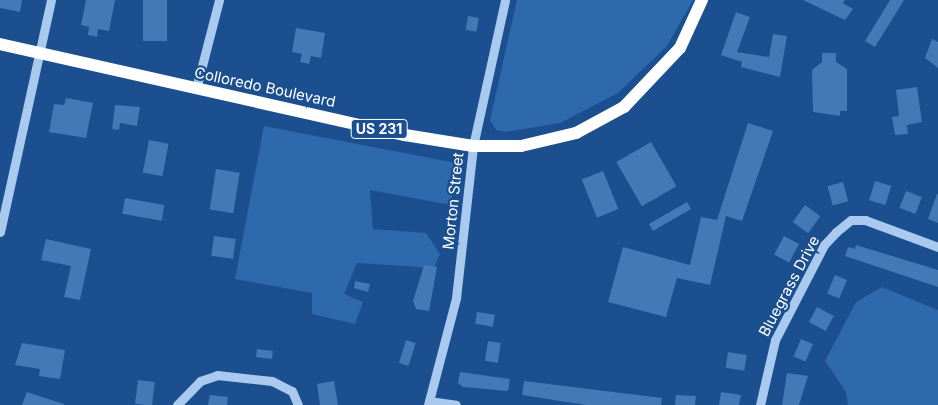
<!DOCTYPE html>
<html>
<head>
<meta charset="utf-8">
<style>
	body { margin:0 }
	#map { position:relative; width:938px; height:405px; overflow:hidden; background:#1b4f8f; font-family:Inter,sans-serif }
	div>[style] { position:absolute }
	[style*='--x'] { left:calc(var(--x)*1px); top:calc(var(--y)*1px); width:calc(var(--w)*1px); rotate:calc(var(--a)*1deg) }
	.green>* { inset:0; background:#2e69ad }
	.building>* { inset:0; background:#4478b7; transform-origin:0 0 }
	.minor>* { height:9px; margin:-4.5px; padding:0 4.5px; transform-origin:4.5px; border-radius:4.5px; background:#a9c9ee }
	.highway>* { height:12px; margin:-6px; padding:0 6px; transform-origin:6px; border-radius:6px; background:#fff }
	span { translate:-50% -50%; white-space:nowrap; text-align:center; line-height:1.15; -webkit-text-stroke:4.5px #1b4f8f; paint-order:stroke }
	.shield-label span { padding:1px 4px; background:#1b4f8f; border:1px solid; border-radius:4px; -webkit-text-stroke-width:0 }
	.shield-label { font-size:14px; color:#fff; font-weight:700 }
	.street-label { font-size:15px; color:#fff }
</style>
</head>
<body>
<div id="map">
	<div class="green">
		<div style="clip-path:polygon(517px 0,693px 0,667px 46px,618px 93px,560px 123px,505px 132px,496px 130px,490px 120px)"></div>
		<div style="clip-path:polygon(264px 126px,456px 163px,451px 205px,370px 190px,373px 229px,426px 233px,440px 254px,434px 268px,357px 263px,344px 294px,363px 302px,355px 324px,312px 314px,312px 293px,235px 279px)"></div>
		<div style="clip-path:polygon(882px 287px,938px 310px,938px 405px,848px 405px,846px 392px,825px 361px,856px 302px)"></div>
	</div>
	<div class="building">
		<div style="clip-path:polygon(0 0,22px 0,20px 12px,0 8px)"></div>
		<div style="clip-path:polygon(86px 0,115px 0,109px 31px,98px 29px,97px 37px,88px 35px,89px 27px,81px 25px)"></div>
		<div style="left:143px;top:0;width:24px;height:41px"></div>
		<div style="clip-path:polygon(803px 0,845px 0,843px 3px,853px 9px,845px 20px)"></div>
		<div style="clip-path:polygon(890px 0,904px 0,875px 47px,865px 41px)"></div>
		<div style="clip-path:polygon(736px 12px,750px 17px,737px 52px,769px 57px,773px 34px,787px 36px,780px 77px,741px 67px,742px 62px,721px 55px)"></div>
		<div style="left:468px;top:16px;width:11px;height:14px;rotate:10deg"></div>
		<div style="clip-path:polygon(296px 28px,325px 33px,321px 58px,311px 56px,309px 64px,300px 62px,302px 54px,292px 52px)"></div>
		<div style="clip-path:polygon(932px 39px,938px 42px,938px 68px,925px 58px)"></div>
		<div style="clip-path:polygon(822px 53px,836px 53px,836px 62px,847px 69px,847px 111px,840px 111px,840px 116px,813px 112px,812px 70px,822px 62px)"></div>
		<div style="clip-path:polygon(917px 87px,922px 122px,907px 125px,908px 134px,895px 135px,892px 117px,899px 116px,896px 90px)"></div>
		<div style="clip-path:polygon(66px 98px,93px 103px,86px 138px,49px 132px,54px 104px,64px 105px)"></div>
		<div style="clip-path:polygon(115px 105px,140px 107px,137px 126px,120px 123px,119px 130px,112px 129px)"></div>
		<div style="clip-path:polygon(748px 123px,773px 131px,742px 221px,726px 216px,710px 285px,677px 278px,666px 317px,608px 302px,623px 247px,690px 265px,701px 217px,717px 220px)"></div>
		<div style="left:149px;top:140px;width:20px;height:33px;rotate:11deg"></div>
		<div style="left:651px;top:142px;width:51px;height:40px;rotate:60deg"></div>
		<div style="left:216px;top:169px;width:24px;height:41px;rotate:9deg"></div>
		<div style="left:603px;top:171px;width:41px;height:23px;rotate:68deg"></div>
		<div style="left:875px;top:181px;width:17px;height:20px;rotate:17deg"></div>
		<div style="left:843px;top:182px;width:20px;height:16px;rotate:75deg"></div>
		<div style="left:906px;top:191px;width:17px;height:18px;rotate:21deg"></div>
		<div style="clip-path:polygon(937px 194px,938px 194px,938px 223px,928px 219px)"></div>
		<div style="left:125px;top:198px;width:40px;height:16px;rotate:10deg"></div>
		<div style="left:687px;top:202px;width:8px;height:44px;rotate:60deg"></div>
		<div style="left:805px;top:205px;width:19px;height:21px;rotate:36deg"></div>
		<div style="left:214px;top:236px;width:22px;height:20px;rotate:8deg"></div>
		<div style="left:784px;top:236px;width:17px;height:21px;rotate:28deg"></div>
		<div style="clip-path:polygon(46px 239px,91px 249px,80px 300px,64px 297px,71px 266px,41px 260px)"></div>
		<div style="clip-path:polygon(856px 245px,938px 270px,938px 287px,845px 256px,848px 247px,855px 249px)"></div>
		<div style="clip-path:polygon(424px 265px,437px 267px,429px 311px,416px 309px,413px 301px)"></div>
		<div style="left:835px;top:275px;width:13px;height:20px;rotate:23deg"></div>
		<div style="clip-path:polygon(355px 281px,370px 284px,368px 292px,354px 288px)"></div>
		<div style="left:817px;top:307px;width:19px;height:17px;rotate:28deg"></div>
		<div style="left:477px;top:312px;width:18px;height:12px;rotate:9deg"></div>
		<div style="left:801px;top:339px;width:13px;height:19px;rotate:23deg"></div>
		<div style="left:406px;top:340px;width:10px;height:24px;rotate:17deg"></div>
		<div style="left:488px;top:341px;width:13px;height:20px;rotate:9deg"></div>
		<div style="clip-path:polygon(22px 343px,65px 350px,60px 379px,39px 376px,40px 369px,15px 365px)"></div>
		<div style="left:257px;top:349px;width:16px;height:8px;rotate:7deg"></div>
		<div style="left:728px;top:352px;width:19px;height:16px;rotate:9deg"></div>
		<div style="clip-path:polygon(460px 372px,510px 379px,508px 391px,463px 387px,458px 383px)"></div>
		<div style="clip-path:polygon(787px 373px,808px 376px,799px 405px,782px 405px)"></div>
		<div style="left:138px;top:380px;width:17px;height:24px;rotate:7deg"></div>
		<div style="clip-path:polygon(334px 381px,338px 405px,320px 405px,317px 384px)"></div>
		<div style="clip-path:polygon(524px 381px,662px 398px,661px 405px,586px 405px,522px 395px)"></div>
		<div style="clip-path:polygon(27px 392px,64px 404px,64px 405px,22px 405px)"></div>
		<div style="clip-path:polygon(721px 392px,741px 395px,739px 405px,719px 405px)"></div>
		<div style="clip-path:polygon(210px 395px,228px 397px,227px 405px,208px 405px)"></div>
		<div style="clip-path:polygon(676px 395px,696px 396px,695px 405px,675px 405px)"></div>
	</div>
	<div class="minor">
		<div style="--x:196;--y:89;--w:92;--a:-75.5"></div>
		<div style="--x:0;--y:232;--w:238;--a:-77.6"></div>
		<div style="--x:429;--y:401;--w:27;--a:8"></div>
		<div style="--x:177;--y:405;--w:33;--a:-46"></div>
		<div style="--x:200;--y:381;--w:18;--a:-19"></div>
		<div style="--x:217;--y:375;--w:55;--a:6.2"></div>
		<div style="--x:272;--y:381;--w:22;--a:27"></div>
		<div style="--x:292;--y:391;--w:15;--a:67"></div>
		<div style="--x:428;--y:405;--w:111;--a:-75.3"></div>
		<div style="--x:456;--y:298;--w:153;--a:-83.6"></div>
		<div style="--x:473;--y:146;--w:149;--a:-77.6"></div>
		<div style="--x:760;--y:405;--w:67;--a:-77"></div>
		<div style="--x:775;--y:340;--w:107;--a:-62.7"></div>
		<div style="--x:824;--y:245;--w:18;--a:-47"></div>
		<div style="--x:836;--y:232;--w:19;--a:-39"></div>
		<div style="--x:851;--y:220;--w:14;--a:0"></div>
		<div style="--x:865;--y:220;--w:78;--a:20.3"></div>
	</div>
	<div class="highway">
		<div style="--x:0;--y:44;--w:415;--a:12.7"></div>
		<div style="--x:405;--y:135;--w:69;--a:9.2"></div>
		<div style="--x:473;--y:146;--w:48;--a:0"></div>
		<div style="--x:521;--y:146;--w:57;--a:-13.3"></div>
		<div style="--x:576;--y:133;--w:55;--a:-28.4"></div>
		<div style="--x:624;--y:107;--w:81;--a:-46.5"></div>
		<div style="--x:680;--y:48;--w:53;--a:-65.4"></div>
	</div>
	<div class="shield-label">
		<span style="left:379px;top:129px">US 231</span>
	</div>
	<div class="street-label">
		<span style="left:265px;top:87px;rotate:12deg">Colloredo Boulevard</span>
		<span style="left:453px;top:201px;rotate:-84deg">Morton Street</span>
		<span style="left:789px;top:286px;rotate:-62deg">Bluegrass Drive</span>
	</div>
</div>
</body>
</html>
